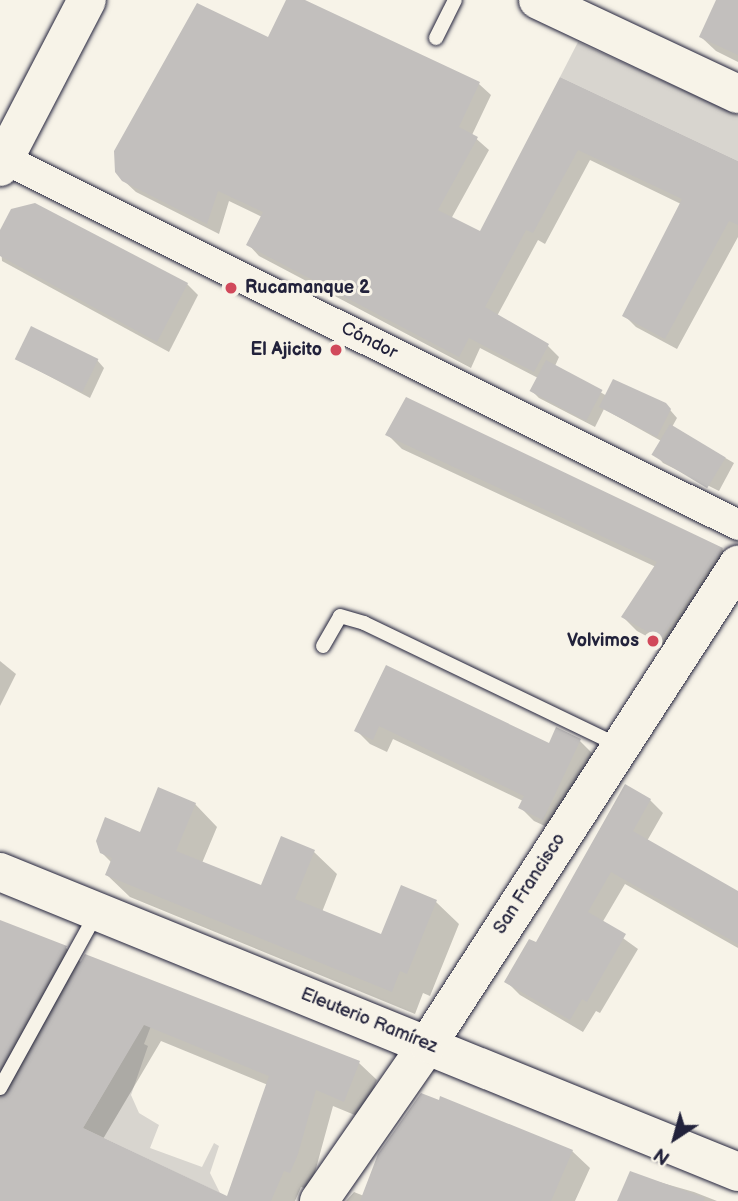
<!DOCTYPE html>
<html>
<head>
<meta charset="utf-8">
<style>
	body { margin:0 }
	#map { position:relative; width:738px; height:1201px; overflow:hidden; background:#f7f3e8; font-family:"Balsamiq Sans",sans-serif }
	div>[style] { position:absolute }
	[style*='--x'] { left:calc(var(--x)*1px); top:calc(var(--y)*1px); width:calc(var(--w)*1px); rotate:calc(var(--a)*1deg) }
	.green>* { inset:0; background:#d8d5cf }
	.shadow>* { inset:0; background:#0003 }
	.building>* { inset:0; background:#c2bfbd; transform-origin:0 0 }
	.roads { filter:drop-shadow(0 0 2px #22223b) drop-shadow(0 0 2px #22223b) }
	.lane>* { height:14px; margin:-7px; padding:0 7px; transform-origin:7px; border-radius:7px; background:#f7f3e8 }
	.street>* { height:30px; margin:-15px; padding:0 15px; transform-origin:15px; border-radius:15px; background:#f7f3e8 }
	.secondary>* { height:38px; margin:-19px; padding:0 19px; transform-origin:19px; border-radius:19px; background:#f7f3e8 }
	.dots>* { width:19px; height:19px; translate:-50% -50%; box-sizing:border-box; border:4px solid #f7f3e8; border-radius:50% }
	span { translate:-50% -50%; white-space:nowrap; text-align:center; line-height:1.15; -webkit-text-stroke:6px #f7f3e8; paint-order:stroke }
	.poi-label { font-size:18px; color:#22223b; font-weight:700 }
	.left { translate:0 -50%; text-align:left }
	.right { translate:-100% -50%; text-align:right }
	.street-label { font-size:18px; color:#22223b }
	.north { position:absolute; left:640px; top:1103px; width:70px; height:70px; -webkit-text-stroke:5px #f7f3e8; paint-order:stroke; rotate:216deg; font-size:19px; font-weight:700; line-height:28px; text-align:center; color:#22223b }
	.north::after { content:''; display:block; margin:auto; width:24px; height:32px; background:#22223b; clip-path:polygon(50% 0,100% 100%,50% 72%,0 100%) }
</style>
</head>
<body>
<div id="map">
	<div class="green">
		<div style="clip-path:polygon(578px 42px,738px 115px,738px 161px,560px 77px)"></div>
		<div style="clip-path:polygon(145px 1022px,151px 1026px,144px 1044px,148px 1046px,131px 1095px,139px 1113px,159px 1125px,150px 1148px,202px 1167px,214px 1143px,219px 1146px,210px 1173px,220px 1193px,83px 1128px)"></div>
	</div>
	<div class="shadow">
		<div style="clip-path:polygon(288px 0,301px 0,479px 84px,491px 95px,472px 135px,489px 150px,451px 219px,480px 234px,561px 79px,738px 163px,738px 237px,677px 349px,636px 327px,624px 315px,681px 204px,590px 160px,545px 244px,538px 240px,497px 316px,548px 346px,559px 357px,555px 366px,607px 396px,665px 404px,677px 418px,672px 427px,734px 463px,719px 491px,663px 463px,656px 455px,663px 442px,604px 409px,595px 427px,539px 398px,532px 391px,538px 378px,480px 348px,471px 368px,259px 256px,248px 244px,262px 217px,229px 201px,219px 234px,136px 192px,123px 180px,269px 40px)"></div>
		<div style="clip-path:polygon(719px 0,738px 0,738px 62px,716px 51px,701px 37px)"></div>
		<div style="clip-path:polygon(0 234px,187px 284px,198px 295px,169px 352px,2px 261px)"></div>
		<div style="clip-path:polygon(17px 359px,97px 360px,104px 368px,90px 398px)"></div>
		<div style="clip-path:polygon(388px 435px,722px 549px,736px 563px,676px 652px,637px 631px,623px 617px,656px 567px,402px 449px)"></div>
		<div style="clip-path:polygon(0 661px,16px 674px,0 706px)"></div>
		<div style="clip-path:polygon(387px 667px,549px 745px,557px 730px,580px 741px,594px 755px,558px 832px,534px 821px,520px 807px,523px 801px,393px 739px,387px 752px,370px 744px,356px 730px)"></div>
		<div style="clip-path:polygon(650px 800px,663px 813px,647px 841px,738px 893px,738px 948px,625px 884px,602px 923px,638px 949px,600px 1013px,596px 1011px,583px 1032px,520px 995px,507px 982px)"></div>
		<div style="clip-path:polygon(195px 804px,217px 827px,202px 863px,261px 888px,282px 838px,314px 852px,337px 874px,322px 912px,382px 936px,402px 888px,436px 902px,459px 924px,430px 996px,423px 993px,415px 1014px,130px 897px,107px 875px,112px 863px,101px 852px)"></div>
		<div style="clip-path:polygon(evenodd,0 921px,66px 948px,82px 963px,86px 956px,359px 1063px,377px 1080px,362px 1118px,333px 1106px,315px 1172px,308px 1189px,301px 1187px,295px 1201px,0 1201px,0 921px,161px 1041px,268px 1085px,228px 1199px,103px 1139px,161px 1041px)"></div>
		<div style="clip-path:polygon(572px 1151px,590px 1168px,575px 1201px,346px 1201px,354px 1192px,364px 1196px)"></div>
		<div style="clip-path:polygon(631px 1174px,694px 1192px,717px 1201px,619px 1201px)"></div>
	</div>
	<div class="building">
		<div style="clip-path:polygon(286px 0,305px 0,480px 82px,459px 127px,478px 137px,438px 210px,480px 231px,560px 77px,738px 161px,738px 225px,729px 221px,665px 339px,622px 316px,682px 199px,578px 150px,533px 233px,526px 230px,485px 307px,549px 344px,534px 372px,469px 338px,459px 357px,246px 245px,263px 212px,218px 191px,207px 224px,122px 181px,115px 172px,114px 151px,197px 3px,268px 37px)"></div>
		<div style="clip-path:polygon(716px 0,738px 0,738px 55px,699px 37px)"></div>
		<div style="clip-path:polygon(35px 203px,188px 283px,157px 342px,0 256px,0 230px,11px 209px)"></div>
		<div style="left:31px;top:326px;width:75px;height:37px;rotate:26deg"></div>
		<div style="left:546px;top:360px;width:64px;height:35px;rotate:28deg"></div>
		<div style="clip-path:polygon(613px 379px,666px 403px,671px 409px,657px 437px,599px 407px)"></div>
		<div style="clip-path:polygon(406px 397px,723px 548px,661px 639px,621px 617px,657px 562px,385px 435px)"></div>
		<div style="left:670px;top:424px;width:65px;height:36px;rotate:31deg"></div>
		<div style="clip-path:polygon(386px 665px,549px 743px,556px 727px,581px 739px,543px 820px,518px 808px,524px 796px,379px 726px,373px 740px,354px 731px)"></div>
		<div style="clip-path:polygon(625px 784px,651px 799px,633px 831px,738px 891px,738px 944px,611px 872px,588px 912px,626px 934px,587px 1002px,582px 999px,570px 1020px,504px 982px,529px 939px,536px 942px)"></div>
		<div style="clip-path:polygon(158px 787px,196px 803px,176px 851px,261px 885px,281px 836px,315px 850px,295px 899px,381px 934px,401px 885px,437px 900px,407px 974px,400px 971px,392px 992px,105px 875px,112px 858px,100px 853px,96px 841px,105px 817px,140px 832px)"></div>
		<div style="clip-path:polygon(0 920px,67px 946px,0 1068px)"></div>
		<div style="clip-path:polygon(evenodd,85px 954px,360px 1061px,344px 1102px,316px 1090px,298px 1154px,290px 1173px,284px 1171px,271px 1201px,0 1201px,0 1098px,8px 1093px,85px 954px,144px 1025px,269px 1076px,227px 1196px,83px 1128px,144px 1025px)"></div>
		<div style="clip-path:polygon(421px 1093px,439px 1100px,440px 1096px,573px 1150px,551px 1201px,360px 1201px,378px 1154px)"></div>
		<div style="clip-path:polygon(630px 1171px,705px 1198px,704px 1201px,617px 1201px)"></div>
	</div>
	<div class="roads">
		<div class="lane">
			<div style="--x:436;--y:38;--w:42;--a:-63.4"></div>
			<div style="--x:323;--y:646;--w:34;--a:-60"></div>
			<div style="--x:340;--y:616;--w:25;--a:16"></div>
			<div style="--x:364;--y:623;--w:282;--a:25.7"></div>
			<div style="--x:0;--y:1088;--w:199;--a:-61.1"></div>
		</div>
		<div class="street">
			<div style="--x:0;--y:157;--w:825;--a:26.5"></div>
		</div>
		<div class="secondary">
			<div style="--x:538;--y:0;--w:221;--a:25.2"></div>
			<div style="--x:0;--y:167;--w:188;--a:-62.5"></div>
			<div style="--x:0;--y:872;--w:797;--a:22.12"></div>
			<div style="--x:319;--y:1201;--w:191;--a:-55.2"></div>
			<div style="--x:428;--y:1044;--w:571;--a:-57.09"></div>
		</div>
	</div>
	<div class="dots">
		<div style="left:231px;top:288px;background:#d1495b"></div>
		<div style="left:336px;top:350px;background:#d1495b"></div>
		<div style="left:653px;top:641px;background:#d1495b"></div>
	</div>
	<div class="poi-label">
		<span class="left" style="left:245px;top:288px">Rucamanque 2</span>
		<span class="right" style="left:322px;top:350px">El Ajicito</span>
		<span class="right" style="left:639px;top:641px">Volvimos</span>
	</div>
	<div class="street-label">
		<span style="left:369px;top:341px;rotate:27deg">Cóndor</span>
		<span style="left:530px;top:884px;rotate:-57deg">San Francisco</span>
		<span style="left:369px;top:1021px;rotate:22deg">Eleuterio Ramírez</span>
	</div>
	<div class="north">N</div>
</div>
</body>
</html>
